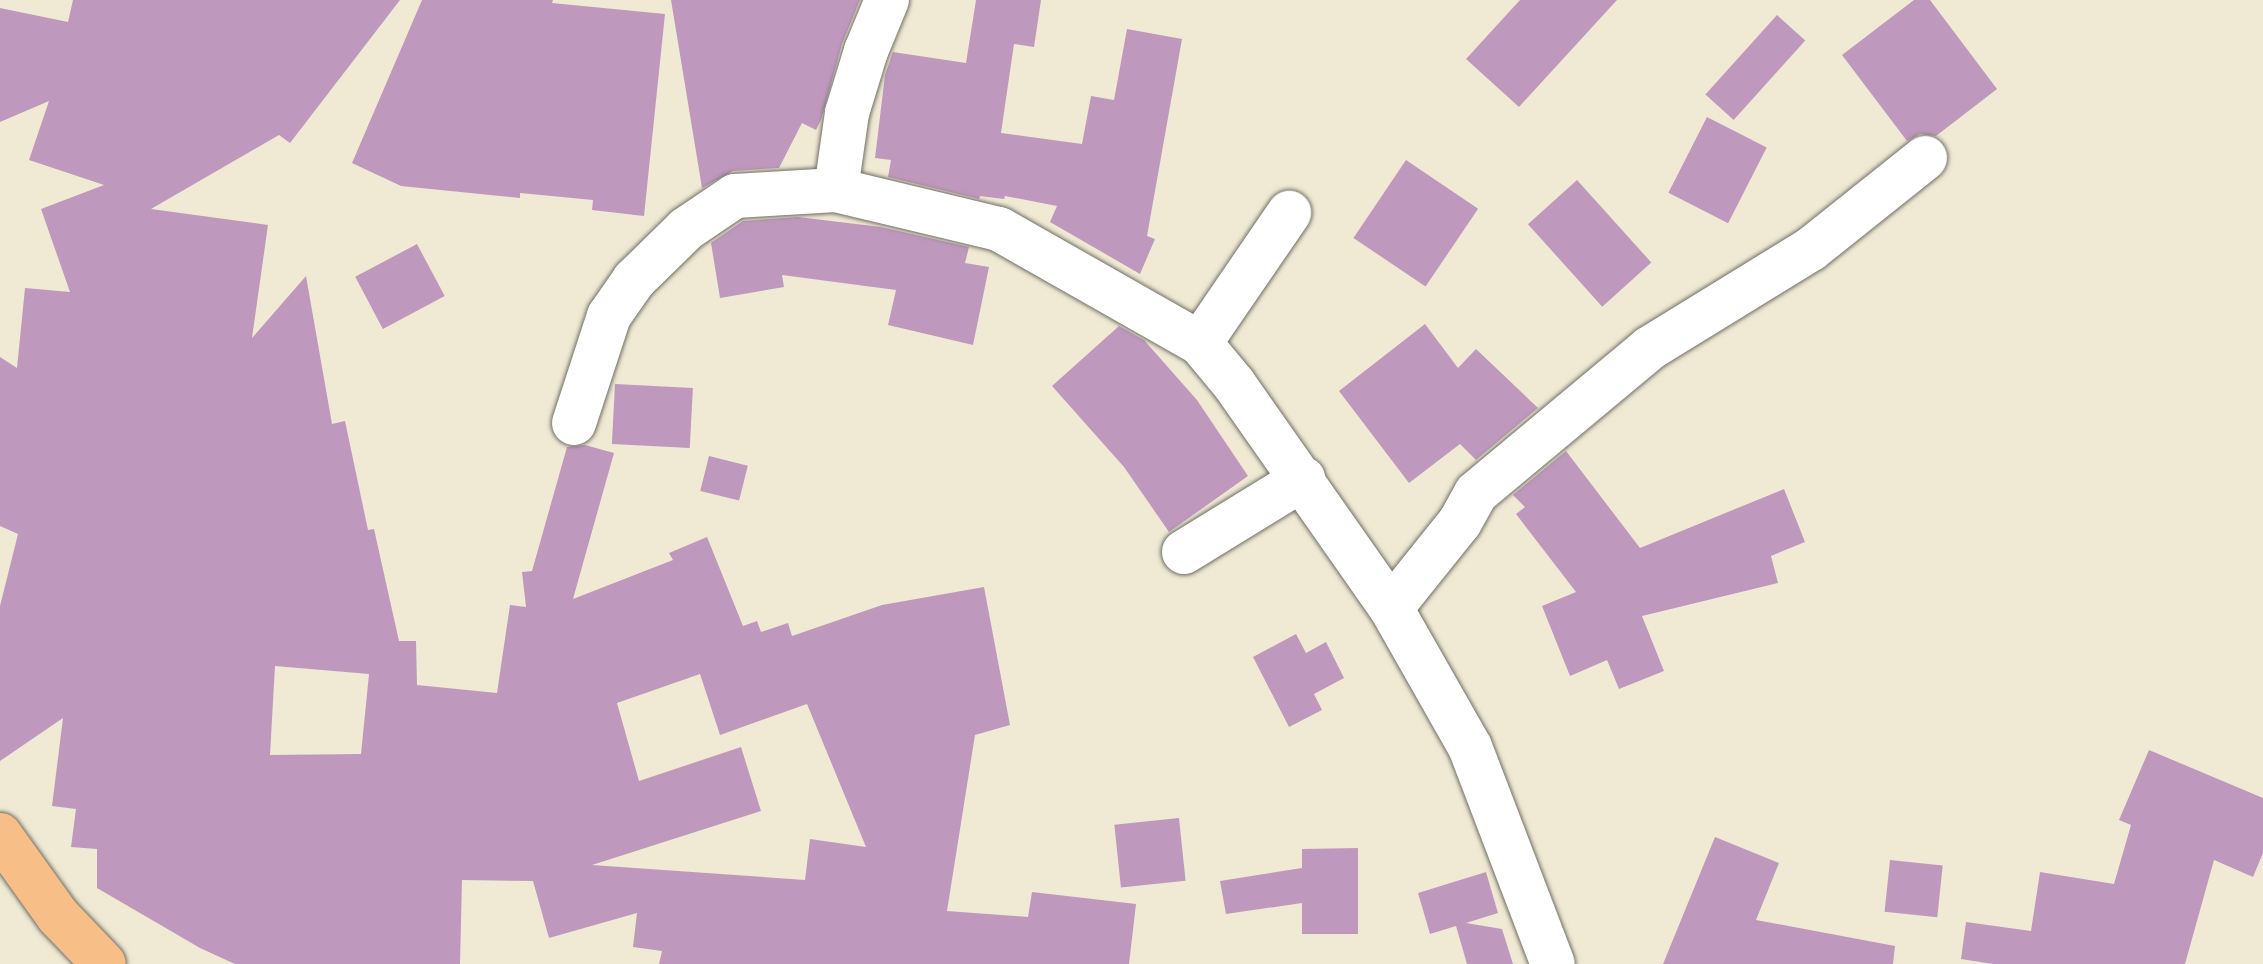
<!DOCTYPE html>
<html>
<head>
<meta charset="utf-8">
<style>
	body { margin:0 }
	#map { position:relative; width:2263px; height:964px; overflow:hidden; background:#f0ead4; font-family:"Architects Daughter",sans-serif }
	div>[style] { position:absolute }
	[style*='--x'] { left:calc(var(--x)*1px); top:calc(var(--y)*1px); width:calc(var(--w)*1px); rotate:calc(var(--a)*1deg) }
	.building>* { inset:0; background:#be99bd; transform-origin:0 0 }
	.roads { filter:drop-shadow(0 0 2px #706e66) drop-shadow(0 0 2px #706e66) }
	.minor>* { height:44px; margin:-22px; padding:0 22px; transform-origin:22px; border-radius:22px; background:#fff }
	.major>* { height:44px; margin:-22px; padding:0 22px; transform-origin:22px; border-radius:22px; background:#f7be87 }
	span { translate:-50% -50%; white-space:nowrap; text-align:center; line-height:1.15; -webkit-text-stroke:6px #f7f3e8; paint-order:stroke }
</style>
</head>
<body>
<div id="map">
	<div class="building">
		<div style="clip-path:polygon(evenodd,73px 0,400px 0,290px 143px,279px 135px,151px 209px,268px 225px,252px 338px,306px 276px,332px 424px,345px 421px,368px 530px,374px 529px,399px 641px,416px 641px,417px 685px,497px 693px,510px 605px,526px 607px,522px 572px,532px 571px,567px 447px,585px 445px,614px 453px,573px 599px,673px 560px,669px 553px,707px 537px,743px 626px,757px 621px,761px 632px,788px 623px,792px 636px,882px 605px,984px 587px,1010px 725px,975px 735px,947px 911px,1028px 917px,1032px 892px,1136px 904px,1129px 964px,659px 964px,662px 951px,633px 947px,637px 913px,549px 938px,533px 881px,462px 880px,460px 964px,235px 964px,200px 948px,97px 888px,97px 849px,71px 847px,76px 809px,52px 806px,63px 718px,0 761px,0 606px,18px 534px,0 526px,0 357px,17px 368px,25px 288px,70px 292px,41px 209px,104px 185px,29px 160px,49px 101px,0 122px,0 8px,68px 22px,73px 0,275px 666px,369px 674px,361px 754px,270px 755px,275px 666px,73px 0,700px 674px,720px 735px,807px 704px,866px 847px,810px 839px,805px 880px,592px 865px,761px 811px,741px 747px,639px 781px,617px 703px,700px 674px)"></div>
		<div style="clip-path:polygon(422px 0,553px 0,552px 3px,665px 14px,644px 216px,592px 210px,593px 200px,520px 193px,520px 198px,401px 186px,352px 163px)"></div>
		<div style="clip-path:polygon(671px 0,860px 0,842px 44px,821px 120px,816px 130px,802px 123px,779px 168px,733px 171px,702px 188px)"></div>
		<div style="clip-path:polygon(976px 0,1041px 0,1034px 47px,1014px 44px,1001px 133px,1082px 144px,1091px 96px,1114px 100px,1127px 29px,1182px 39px,1147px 236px,1155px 239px,1140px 274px,1050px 222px,1057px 206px,1005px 196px,1004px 199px,980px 196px,979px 199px,888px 177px,891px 160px,875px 158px,885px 75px,893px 52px,966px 63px)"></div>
		<div style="clip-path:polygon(1520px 0,1617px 0,1519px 107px,1466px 59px)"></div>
		<div style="clip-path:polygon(1914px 0,1930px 0,1997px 89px,1936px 136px,1920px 134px,1907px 141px,1842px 55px)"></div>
		<div style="left:1777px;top:15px;width:38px;height:107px;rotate:42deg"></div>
		<div style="left:1707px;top:117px;width:67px;height:85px;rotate:27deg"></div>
		<div style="left:1406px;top:160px;width:87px;height:94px;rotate:34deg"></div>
		<div style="left:1577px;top:180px;width:111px;height:66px;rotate:48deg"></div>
		<div style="clip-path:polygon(798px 217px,881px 227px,969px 247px,965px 263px,989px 267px,973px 345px,888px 325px,896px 290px,782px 275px,784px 287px,720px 298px,711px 243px,743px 221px)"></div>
		<div style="left:417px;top:244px;width:59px;height:70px;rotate:62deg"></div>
		<div style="clip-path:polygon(1425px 324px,1458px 368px,1476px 349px,1538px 408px,1476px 460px,1460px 444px,1409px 483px,1339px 391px)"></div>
		<div style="clip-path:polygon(1119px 326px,1144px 340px,1197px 400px,1248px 476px,1169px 532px,1124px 467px,1052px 386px)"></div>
		<div style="left:615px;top:384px;width:78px;height:60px;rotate:3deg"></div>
		<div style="clip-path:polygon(1566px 451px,1640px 548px,1784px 489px,1805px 542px,1771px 556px,1778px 583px,1642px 616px,1664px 671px,1619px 689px,1607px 660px,1570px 676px,1542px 606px,1576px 592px,1516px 514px,1525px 507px,1513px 495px)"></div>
		<div style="left:709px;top:456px;width:40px;height:36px;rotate:14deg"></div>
		<div style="clip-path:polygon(1296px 634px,1306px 653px,1326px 642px,1344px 678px,1314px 694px,1322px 710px,1289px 727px,1253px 657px)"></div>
		<div style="clip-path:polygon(2149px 750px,2263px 798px,2263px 853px,2253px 877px,2214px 860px,2185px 964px,1993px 964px,1961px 959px,1966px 922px,2031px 931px,2040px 872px,2114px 884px,2131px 825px,2119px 820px)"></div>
		<div style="left:1179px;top:818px;width:63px;height:65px;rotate:84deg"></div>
		<div style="clip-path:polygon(1715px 837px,1779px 863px,1756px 920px,1895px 946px,1893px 964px,1663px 964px)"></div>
		<div style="clip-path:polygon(1358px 848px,1358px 934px,1302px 934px,1302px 903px,1226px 914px,1220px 881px,1302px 868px,1302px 849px)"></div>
		<div style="left:1890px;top:860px;width:53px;height:52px;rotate:6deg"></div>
		<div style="clip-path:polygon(1486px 872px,1498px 913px,1466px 923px,1502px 929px,1513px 964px,1467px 964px,1456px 926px,1430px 934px,1418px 893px)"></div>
	</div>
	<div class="roads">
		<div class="minor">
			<div style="--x:836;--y:190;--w:78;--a:-81.9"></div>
			<div style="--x:847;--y:113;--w:65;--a:-73"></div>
			<div style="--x:866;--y:51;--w:55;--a:-67.6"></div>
			<div style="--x:1200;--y:343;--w:158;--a:-55.6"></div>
			<div style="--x:574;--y:423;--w:113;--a:-71.9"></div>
			<div style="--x:609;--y:316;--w:44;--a:-55.2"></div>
			<div style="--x:634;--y:280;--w:73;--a:-44.4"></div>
			<div style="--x:686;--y:229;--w:59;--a:-34"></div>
			<div style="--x:735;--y:196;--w:101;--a:-3.4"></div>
			<div style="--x:836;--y:190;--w:168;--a:13.5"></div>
			<div style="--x:999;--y:229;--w:231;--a:29.6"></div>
			<div style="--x:1200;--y:343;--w:53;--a:50.3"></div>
			<div style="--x:1234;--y:384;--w:274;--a:55"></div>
			<div style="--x:1391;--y:608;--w:160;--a:60.4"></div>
			<div style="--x:1470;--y:747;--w:232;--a:69.1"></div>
			<div style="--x:1184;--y:552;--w:140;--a:-31.5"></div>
			<div style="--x:1391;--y:608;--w:110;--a:-51.3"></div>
			<div style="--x:1460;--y:522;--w:33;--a:-61"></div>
			<div style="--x:1476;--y:493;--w:226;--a:-39.8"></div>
			<div style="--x:1650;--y:348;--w:189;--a:-31.6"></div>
			<div style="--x:1811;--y:249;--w:146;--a:-38.6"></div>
		</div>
		<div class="major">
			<div style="--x:0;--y:835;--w:100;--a:54.4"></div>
			<div style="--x:58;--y:916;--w:66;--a:46.2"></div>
		</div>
	</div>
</div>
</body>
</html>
